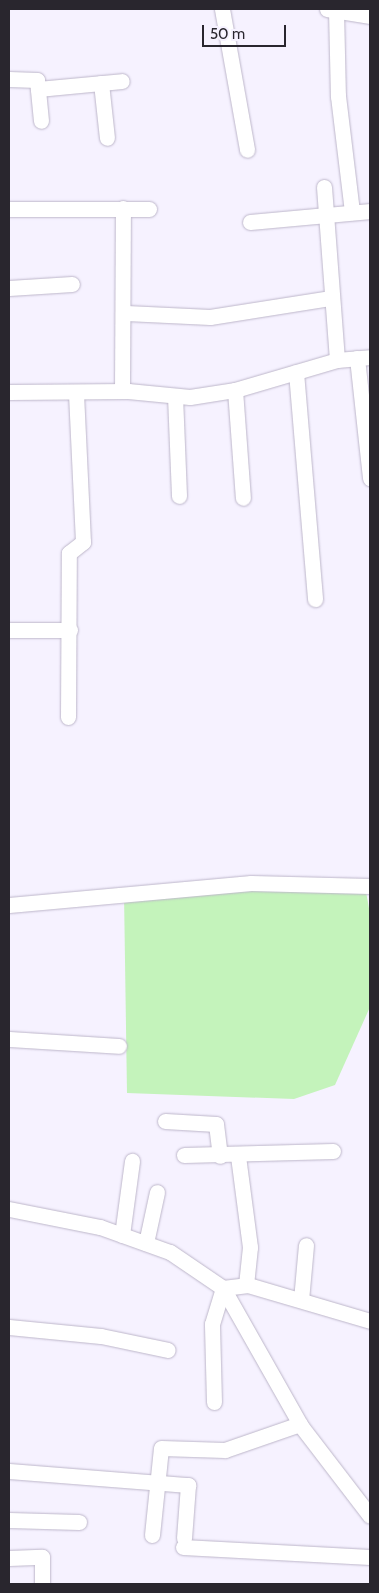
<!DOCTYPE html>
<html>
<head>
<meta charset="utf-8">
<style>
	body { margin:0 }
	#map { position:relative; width:379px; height:1593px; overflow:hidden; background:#f6f2ff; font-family:Cabin,sans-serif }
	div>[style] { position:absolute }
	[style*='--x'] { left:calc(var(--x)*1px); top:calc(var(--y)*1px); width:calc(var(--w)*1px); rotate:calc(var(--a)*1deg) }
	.green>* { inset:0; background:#c4f3bb }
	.roads { filter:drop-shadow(0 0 1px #bdb6ca) drop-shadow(0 0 1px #bdb6ca) }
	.minor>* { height:15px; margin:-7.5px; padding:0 7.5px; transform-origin:7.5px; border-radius:7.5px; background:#fff }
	span { translate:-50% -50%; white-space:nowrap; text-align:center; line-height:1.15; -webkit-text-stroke:4px #f6f2ff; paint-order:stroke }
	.frame { position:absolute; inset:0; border:10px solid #29262e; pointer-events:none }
	.scale { position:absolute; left:202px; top:25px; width:84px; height:22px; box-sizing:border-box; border:2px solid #29262e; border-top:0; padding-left:6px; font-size:15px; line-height:18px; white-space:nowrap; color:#29262e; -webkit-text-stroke:4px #f6f2ff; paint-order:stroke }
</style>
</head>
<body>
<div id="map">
	<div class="green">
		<div style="clip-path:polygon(365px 886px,370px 914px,370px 1007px,335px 1085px,294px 1099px,127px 1093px,124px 894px)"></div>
	</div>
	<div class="roads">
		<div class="minor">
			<div style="--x:222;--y:9;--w:143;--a:79.9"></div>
			<div style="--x:327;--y:9;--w:44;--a:9.2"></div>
			<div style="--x:336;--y:10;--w:86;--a:88.7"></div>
			<div style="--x:338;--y:96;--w:117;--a:83.1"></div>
			<div style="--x:9;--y:79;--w:28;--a:2"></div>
			<div style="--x:37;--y:80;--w:41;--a:84.4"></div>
			<div style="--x:101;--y:83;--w:55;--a:83.8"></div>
			<div style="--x:38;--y:89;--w:84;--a:-5.4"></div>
			<div style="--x:324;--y:187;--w:173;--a:85.7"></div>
			<div style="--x:9;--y:209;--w:140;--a:0"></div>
			<div style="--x:250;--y:222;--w:121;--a:-5.2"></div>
			<div style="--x:9;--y:288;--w:63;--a:-3.6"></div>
			<div style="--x:126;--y:313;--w:84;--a:2.7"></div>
			<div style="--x:210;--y:317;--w:121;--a:-9"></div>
			<div style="--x:357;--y:358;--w:121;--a:83.8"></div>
			<div style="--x:296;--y:372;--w:228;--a:85.2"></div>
			<div style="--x:235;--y:390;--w:108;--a:85.8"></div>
			<div style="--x:122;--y:391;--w:183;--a:-89.7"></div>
			<div style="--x:9;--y:392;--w:119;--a:-0.5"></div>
			<div style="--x:128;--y:391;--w:62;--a:5.5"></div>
			<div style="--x:190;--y:397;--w:46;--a:-8.8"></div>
			<div style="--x:235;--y:390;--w:106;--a:-16.4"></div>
			<div style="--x:337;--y:360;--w:33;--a:-5"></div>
			<div style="--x:175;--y:396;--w:100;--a:87.7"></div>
			<div style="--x:9;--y:630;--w:61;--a:0"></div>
			<div style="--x:68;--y:717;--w:164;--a:-89.7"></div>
			<div style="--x:69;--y:553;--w:18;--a:-38"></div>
			<div style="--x:83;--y:542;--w:150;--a:-92.7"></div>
			<div style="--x:9;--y:905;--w:243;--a:-5.2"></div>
			<div style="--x:251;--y:883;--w:119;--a:1.4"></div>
			<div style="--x:9;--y:1039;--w:110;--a:3.6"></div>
			<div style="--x:165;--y:1121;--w:51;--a:3.4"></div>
			<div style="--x:216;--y:1124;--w:32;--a:83"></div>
			<div style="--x:184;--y:1155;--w:149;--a:-1.5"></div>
			<div style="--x:238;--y:1156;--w:92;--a:82.5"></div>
			<div style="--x:250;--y:1247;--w:38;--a:96"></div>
			<div style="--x:9;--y:1209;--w:93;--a:11.2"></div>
			<div style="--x:100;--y:1227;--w:74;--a:19.7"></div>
			<div style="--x:170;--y:1252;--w:64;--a:34.2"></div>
			<div style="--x:223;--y:1288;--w:159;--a:60.5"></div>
			<div style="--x:301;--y:1426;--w:113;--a:52.5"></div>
			<div style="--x:122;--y:1235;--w:75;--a:-82.3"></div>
			<div style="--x:146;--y:1243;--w:52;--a:-77.8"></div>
			<div style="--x:301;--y:1300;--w:55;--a:-84.8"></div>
			<div style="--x:9;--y:1327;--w:92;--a:5.6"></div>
			<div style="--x:101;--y:1336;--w:68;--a:11.8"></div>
			<div style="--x:214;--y:1402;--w:78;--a:-91.5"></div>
			<div style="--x:212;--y:1324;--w:38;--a:-73"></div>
			<div style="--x:223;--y:1288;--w:25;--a:-7"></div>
			<div style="--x:248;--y:1285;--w:127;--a:16.4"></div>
			<div style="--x:9;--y:1471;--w:180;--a:4.5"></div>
			<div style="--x:188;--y:1485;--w:53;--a:94.3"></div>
			<div style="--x:9;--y:1520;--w:70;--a:1.6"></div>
			<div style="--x:152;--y:1535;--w:87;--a:-84.1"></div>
			<div style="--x:161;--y:1448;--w:64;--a:1.8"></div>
			<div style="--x:225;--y:1450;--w:79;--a:-19.1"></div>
			<div style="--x:183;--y:1547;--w:187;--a:3.1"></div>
			<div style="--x:9;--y:1558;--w:33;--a:-2"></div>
			<div style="--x:42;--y:1557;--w:27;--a:90"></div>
		</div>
	</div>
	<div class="frame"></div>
	<div class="scale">50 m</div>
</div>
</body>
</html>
